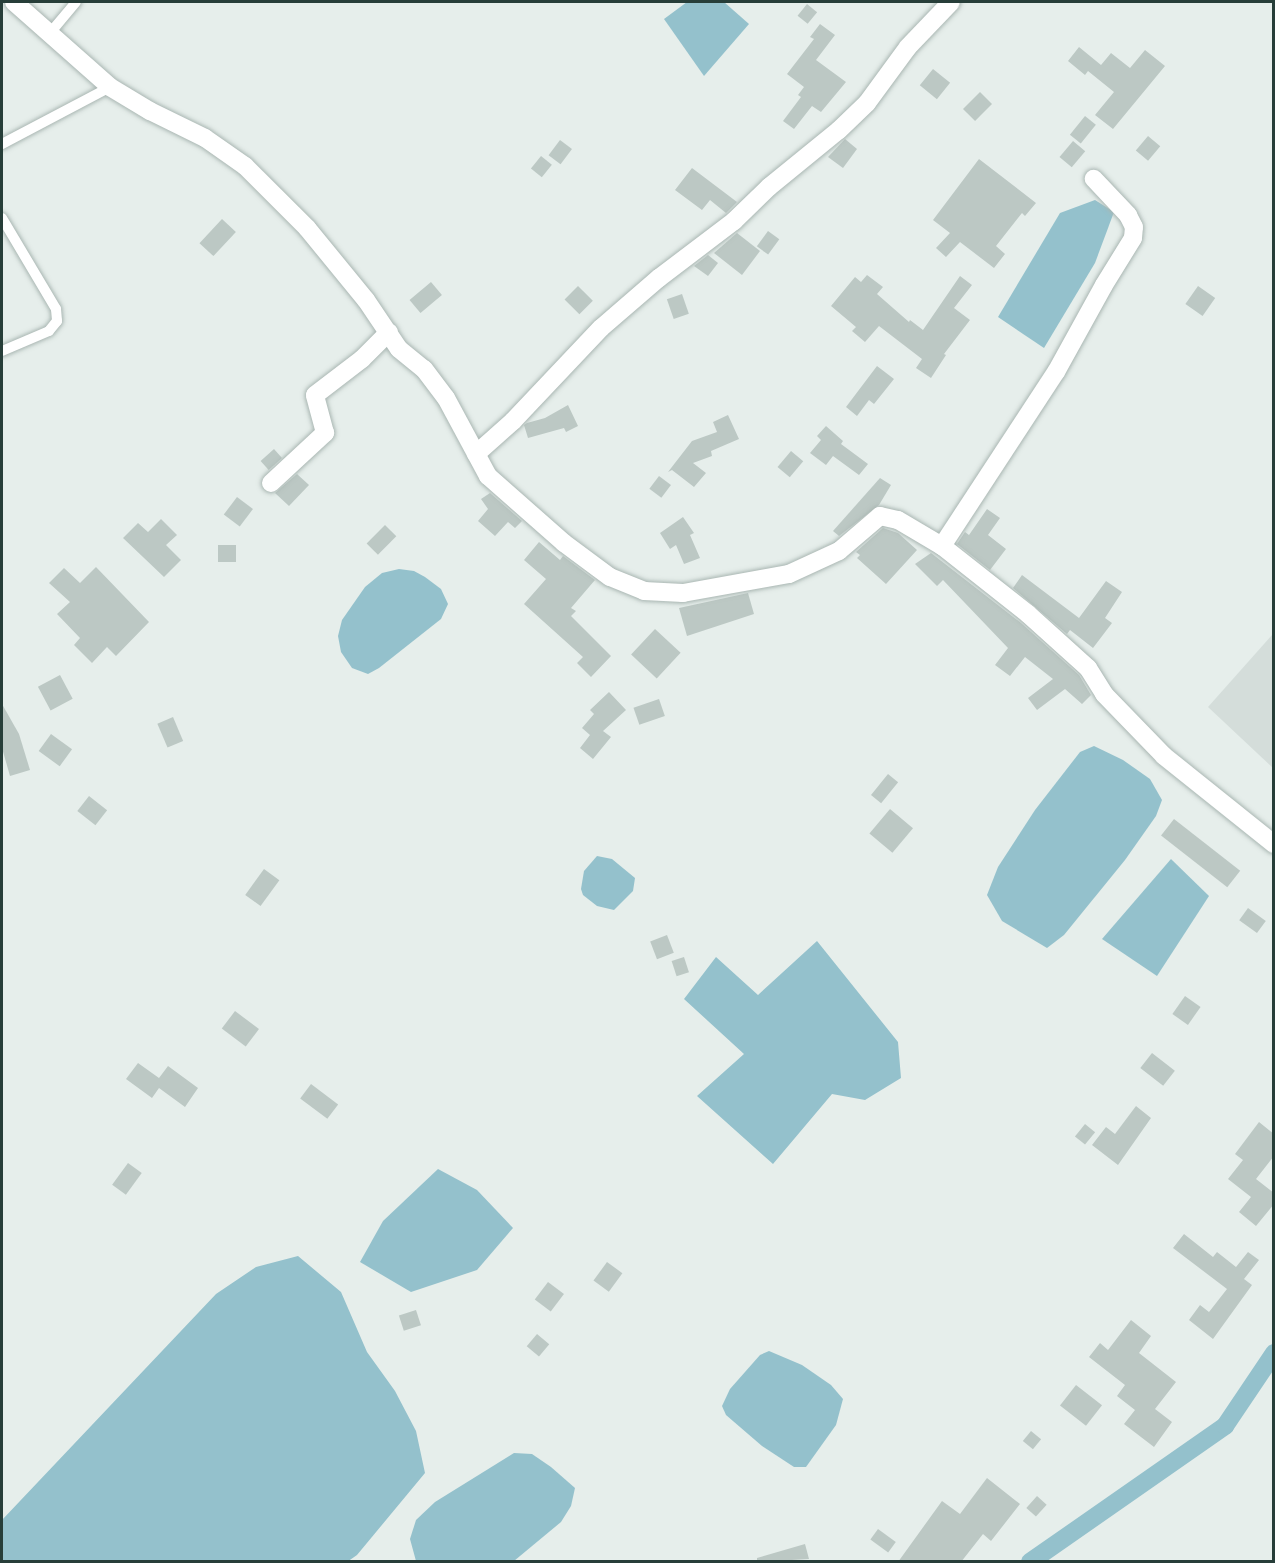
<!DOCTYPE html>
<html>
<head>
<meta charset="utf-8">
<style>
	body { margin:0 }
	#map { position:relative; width:1275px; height:1563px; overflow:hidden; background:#e6eeeb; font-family:"Fira Sans Condensed",sans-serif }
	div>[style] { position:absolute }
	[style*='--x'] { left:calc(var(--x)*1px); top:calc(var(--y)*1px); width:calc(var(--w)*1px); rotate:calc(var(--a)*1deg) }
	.built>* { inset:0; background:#d4ddda }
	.water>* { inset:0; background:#94c1cc }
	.canal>* { height:18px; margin:-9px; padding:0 9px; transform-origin:9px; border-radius:9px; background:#94c1cc }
	.building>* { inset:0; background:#bcc8c4; transform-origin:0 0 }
	.roads { filter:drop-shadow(0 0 2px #a9b6b2) drop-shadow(0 0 2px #a9b6b2) }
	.lane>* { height:10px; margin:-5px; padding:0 5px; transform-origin:5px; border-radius:5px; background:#fff }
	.street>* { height:18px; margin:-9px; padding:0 9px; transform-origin:9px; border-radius:9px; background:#fff }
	span { translate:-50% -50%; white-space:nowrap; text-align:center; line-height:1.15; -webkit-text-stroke:5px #f7faf8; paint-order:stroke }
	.frame { position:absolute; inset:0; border:3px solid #273e39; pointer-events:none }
</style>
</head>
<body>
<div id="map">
	<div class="built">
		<div style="clip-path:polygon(1273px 634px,1273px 768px,1208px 707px)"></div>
	</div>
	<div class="water">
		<div style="clip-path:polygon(687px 2px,724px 2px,749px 24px,704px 76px,664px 19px)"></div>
		<div style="clip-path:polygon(1095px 200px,1114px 212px,1095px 263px,1044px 348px,998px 317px,1060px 213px)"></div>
		<div style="clip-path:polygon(399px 569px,414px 571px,425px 577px,441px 589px,448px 604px,441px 619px,379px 668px,368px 674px,352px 668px,341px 652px,338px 636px,342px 620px,365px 587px,382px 573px)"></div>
		<div style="clip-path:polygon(1094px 746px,1123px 760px,1150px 779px,1162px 800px,1156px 816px,1125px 860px,1064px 935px,1047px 948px,1002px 921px,987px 895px,998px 867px,1035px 810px,1080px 752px)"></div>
		<div style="clip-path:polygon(597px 856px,612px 859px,635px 878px,633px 891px,614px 910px,597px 906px,583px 895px,581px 889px,584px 871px)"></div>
		<div style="clip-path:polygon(1171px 859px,1209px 896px,1157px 976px,1102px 939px)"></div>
		<div style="clip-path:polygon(817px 941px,898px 1042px,901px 1078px,865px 1100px,832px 1094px,773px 1164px,697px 1096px,744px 1054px,684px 999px,716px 957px,758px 995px)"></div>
		<div style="clip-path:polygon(438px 1169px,477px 1190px,513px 1228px,477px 1270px,411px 1292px,360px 1262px,383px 1221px)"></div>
		<div style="clip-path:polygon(298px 1256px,341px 1292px,367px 1352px,395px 1391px,416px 1431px,425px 1473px,357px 1555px,347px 1562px,2px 1561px,2px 1520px,216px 1294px,256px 1267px)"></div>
		<div style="clip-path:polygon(769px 1351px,802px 1365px,831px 1385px,843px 1399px,836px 1425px,806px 1467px,794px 1467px,762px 1446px,726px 1415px,722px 1406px,730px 1389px,760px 1355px)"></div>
		<div style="clip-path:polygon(514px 1453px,532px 1454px,551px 1467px,575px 1488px,571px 1506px,561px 1522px,514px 1561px,416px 1561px,410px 1539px,416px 1520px,435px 1502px)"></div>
	</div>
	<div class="canal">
		<div style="--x:1030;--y:1562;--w:238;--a:-34.9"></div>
		<div style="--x:1225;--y:1426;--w:88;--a:-56.1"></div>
	</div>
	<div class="building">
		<div style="left:807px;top:4px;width:13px;height:15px;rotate:39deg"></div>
		<div style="clip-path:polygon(820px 24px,835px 35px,816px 60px,846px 82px,821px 112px,812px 106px,794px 129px,783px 121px,801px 97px,798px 95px,804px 87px,787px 74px,814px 39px,810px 37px)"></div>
		<div style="clip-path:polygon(1079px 47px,1101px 65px,1111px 53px,1130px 68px,1145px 50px,1165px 66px,1113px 129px,1095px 115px,1114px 92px,1088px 71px,1085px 75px,1068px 61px)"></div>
		<div style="left:933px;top:69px;width:22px;height:21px;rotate:39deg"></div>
		<div style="left:980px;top:92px;width:17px;height:24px;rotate:45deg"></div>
		<div style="left:1085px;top:116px;width:14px;height:24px;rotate:39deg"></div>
		<div style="left:1148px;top:136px;width:16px;height:19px;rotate:40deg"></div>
		<div style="clip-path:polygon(845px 139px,857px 149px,843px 168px,828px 157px)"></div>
		<div style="left:560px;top:140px;width:15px;height:19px;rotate:37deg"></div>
		<div style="left:1073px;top:141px;width:16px;height:21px;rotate:40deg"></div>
		<div style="left:541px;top:156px;width:14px;height:16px;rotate:39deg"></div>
		<div style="clip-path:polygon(979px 159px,1036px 203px,1025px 216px,1022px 213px,996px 246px,1005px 254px,994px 268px,960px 242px,946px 257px,936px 248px,950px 233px,933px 220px)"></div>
		<div style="clip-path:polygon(692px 168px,737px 202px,726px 213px,710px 200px,702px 210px,675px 190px)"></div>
		<div style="left:222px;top:219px;width:19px;height:33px;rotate:43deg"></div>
		<div style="left:768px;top:231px;width:14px;height:19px;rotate:36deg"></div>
		<div style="clip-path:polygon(737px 233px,760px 251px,742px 275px,714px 253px)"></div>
		<div style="clip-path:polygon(708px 255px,718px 263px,708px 276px,694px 266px)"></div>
		<div style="clip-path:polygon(867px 275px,883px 287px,877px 294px,909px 322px,910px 320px,923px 330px,960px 276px,972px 285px,954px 308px,970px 320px,944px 354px,946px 355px,931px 378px,916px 368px,922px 359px,879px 326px,865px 342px,852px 331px,856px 327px,831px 306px,855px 277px,861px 282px)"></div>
		<div style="left:431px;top:282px;width:17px;height:28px;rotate:50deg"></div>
		<div style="left:578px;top:286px;width:21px;height:19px;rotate:45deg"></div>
		<div style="left:1198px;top:286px;width:21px;height:22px;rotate:35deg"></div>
		<div style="left:682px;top:294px;width:21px;height:16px;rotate:71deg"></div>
		<div style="clip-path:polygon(877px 366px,894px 379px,874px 404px,869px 400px,857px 416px,846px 407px)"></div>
		<div style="clip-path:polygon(568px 405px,578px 426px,566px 432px,564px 428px,528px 438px,524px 425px,527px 423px,545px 418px)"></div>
		<div style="clip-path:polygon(728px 415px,739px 439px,711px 451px,712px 456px,693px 463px,706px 473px,694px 487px,672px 470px,668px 472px,692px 441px,717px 432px,713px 422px)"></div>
		<div style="clip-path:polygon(826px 426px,843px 441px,841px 444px,868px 464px,859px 475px,833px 456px,826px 465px,810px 453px,821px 440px,817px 436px)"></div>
		<div style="left:274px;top:449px;width:12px;height:18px;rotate:48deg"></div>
		<div style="left:791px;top:451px;width:16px;height:21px;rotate:40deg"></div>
		<div style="clip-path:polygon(297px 474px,309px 485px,289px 506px,275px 493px)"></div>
		<div style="left:659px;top:476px;width:15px;height:16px;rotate:37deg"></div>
		<div style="clip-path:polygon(880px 478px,891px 485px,879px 505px,839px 536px,833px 531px)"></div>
		<div style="clip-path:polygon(490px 493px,522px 521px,515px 528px,508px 522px,495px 536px,478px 521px,488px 509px,481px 499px)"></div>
		<div style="left:237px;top:497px;width:20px;height:22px;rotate:37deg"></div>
		<div style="clip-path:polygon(987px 509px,1000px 518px,988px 535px,1006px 549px,990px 570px,957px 544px,965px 532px,969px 535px)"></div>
		<div style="clip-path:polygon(683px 517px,694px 533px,690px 535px,700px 558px,684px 564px,676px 545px,670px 549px,660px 533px)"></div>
		<div style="clip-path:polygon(161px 519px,177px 535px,166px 545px,181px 560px,164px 577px,123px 538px,138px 523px,148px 532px)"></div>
		<div style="left:385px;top:525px;width:16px;height:26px;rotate:45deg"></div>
		<div style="clip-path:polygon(883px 528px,898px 533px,917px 550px,886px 584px,857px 558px,860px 555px,856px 552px)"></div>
		<div style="clip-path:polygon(539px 542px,560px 560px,563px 556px,595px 580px,571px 608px,576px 611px,571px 616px,611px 656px,591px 677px,577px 663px,583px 657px,524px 604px,546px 579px,524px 560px)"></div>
		<div style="left:218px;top:545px;width:18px;height:17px"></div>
		<div style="clip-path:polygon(931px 553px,1021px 623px,1079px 675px,1091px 695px,1082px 704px,1065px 689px,1037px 710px,1028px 698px,1053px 679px,1025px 657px,1010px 676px,995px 665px,1008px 648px,943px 580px,937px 586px,915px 564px)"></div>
		<div style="clip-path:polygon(96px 567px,149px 622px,116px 656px,107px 647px,92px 663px,74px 645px,80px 638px,57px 614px,70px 602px,49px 583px,64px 568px,80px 583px)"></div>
		<div style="clip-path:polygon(1022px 575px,1079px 618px,1106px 581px,1122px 592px,1105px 618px,1112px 623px,1093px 648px,1070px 630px,1067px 634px,1013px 588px)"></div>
		<div style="clip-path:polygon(748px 593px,754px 614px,687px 636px,679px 608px)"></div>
		<div style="left:655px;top:629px;width:35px;height:35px;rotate:43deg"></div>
		<div style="left:60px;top:675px;width:27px;height:25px;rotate:62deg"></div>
		<div style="clip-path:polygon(609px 692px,626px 710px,603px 731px,611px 737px,593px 759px,580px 748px,590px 735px,582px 728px,594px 714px,590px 710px)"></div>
		<div style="left:659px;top:699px;width:18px;height:27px;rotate:71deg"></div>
		<div style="clip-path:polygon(2px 704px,19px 734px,30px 770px,10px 776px,2px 748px)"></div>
		<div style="left:173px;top:717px;width:26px;height:17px;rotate:67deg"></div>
		<div style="left:51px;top:734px;width:26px;height:21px;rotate:36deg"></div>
		<div style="left:888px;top:774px;width:13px;height:27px;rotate:39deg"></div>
		<div style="left:89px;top:796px;width:23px;height:19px;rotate:38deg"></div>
		<div style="left:890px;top:809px;width:30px;height:32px;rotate:40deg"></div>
		<div style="left:1174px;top:819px;width:84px;height:21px;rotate:38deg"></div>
		<div style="left:264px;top:869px;width:19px;height:32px;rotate:36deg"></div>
		<div style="left:1248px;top:908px;width:22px;height:15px;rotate:36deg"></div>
		<div style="left:667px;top:935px;width:19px;height:18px;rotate:69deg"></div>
		<div style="left:684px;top:957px;width:16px;height:13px;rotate:72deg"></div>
		<div style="left:1185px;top:996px;width:19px;height:22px;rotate:35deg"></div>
		<div style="left:235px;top:1011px;width:30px;height:22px;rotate:37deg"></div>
		<div style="left:1152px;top:1053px;width:29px;height:19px;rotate:38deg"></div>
		<div style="clip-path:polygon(138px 1063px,159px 1078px,168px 1066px,198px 1088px,185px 1107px,159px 1088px,152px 1098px,126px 1079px)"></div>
		<div style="left:311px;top:1084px;width:34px;height:18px;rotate:37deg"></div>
		<div style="clip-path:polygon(1136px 1106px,1151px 1118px,1118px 1165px,1092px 1145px,1106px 1127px,1115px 1134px)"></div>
		<div style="clip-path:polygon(1259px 1122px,1274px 1134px,1274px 1156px,1256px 1179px,1274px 1193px,1274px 1204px,1256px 1226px,1239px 1212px,1251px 1197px,1228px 1179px,1243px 1160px,1235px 1154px)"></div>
		<div style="left:1085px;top:1124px;width:13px;height:16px;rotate:39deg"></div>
		<div style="left:128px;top:1163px;width:17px;height:27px;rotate:36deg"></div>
		<div style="clip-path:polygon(1184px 1234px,1213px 1257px,1217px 1252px,1236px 1267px,1248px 1252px,1259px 1260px,1244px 1279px,1252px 1285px,1213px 1339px,1189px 1320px,1200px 1305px,1209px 1312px,1227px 1289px,1173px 1248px)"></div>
		<div style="left:607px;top:1262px;width:19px;height:23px;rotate:36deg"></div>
		<div style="left:548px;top:1282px;width:20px;height:22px;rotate:37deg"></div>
		<div style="left:416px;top:1310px;width:16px;height:18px;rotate:72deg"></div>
		<div style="clip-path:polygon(1131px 1320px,1151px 1336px,1139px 1353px,1176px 1382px,1155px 1409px,1172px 1422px,1154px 1447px,1124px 1424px,1135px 1410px,1117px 1396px,1125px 1385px,1089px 1357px,1100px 1343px,1108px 1350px)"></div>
		<div style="left:537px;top:1334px;width:16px;height:16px;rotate:40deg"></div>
		<div style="left:1076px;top:1385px;width:33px;height:26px;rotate:38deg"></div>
		<div style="left:1031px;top:1431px;width:13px;height:13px;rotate:39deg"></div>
		<div style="clip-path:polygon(987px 1478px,1020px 1504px,991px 1541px,983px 1534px,961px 1562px,898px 1562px,942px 1501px,960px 1514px)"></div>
		<div style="left:1037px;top:1496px;width:13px;height:16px;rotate:42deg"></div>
		<div style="left:878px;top:1529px;width:22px;height:13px;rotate:36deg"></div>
		<div style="clip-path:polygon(805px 1544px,809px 1559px,757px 1562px,757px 1558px)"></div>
	</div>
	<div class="roads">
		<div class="lane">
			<div style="--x:50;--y:33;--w:40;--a:-50"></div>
			<div style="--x:2;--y:144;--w:122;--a:-27.8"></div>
			<div style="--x:2;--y:218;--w:106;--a:59.3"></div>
			<div style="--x:56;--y:309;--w:12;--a:85"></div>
			<div style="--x:57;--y:321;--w:13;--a:129"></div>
			<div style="--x:49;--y:331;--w:51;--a:156.9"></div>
		</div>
		<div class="street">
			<div style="--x:14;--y:2;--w:128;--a:41.5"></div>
			<div style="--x:110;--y:87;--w:47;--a:31"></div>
			<div style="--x:150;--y:111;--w:61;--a:26.1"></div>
			<div style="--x:205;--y:138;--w:49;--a:35"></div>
			<div style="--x:245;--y:166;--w:88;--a:45"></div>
			<div style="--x:307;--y:228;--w:93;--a:50.7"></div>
			<div style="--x:366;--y:300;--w:59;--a:56"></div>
			<div style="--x:399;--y:349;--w:32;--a:39"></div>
			<div style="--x:424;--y:369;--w:36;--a:53"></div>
			<div style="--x:446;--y:398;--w:89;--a:61.7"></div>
			<div style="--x:488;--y:476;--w:101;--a:41.4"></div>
			<div style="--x:564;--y:543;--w:57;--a:36.5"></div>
			<div style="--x:610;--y:577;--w:37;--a:22"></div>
			<div style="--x:644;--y:591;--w:39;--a:3"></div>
			<div style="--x:683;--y:593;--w:108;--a:-10.2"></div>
			<div style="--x:789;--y:574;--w:55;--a:-24.7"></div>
			<div style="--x:839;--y:551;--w:54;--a:-40.5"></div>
			<div style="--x:880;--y:516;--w:18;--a:13"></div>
			<div style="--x:898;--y:520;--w:51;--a:30.6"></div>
			<div style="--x:942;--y:546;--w:110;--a:38.3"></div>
			<div style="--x:1028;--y:614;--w:81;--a:42"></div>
			<div style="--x:1088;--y:668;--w:31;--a:58"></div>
			<div style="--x:1104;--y:694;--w:86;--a:45.9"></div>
			<div style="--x:1164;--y:756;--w:141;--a:38.7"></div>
			<div style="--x:476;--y:454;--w:50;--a:-41.7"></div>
			<div style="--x:513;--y:421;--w:128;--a:-46.6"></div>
			<div style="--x:601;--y:328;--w:77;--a:-40.8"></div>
			<div style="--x:659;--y:278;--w:94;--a:-37.2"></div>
			<div style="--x:734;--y:221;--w:49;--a:-44.2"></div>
			<div style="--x:769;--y:187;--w:90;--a:-39.2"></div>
			<div style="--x:839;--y:130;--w:39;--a:-44"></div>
			<div style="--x:867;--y:103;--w:69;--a:-53.8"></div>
			<div style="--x:908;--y:47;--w:62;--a:-46.3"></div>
			<div style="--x:271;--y:483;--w:74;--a:-42.8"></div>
			<div style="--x:325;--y:433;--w:39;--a:-105"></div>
			<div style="--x:315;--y:395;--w:59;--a:-37.5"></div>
			<div style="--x:362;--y:359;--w:38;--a:-45"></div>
			<div style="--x:942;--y:546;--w:208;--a:-56.8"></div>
			<div style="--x:1056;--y:372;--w:99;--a:-61.1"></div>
			<div style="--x:1104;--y:285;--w:55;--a:-58.3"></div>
			<div style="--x:1133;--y:238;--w:11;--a:-85"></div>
			<div style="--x:1134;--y:227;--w:13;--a:-117"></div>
			<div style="--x:1128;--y:215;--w:50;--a:-133.4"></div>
		</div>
	</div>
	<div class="frame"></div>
</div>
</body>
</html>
